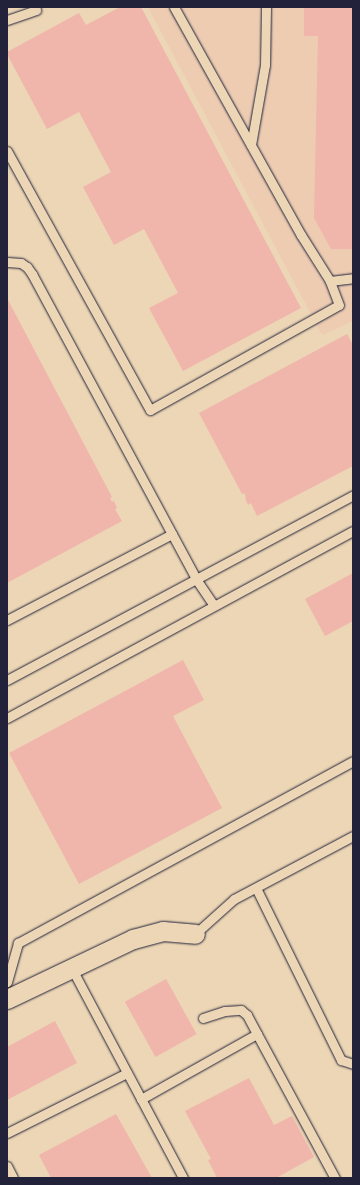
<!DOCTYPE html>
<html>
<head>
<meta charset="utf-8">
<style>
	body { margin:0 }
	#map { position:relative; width:360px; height:1185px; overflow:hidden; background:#ecd6b5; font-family:"Gochi Hand",sans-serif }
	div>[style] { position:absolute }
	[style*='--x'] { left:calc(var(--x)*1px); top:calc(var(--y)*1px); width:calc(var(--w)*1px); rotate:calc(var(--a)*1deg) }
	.built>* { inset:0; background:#edccb2 }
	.building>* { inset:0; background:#f0b5ab; transform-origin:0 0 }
	.roads { filter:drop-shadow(0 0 1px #22223b) drop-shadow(0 0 1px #22223b) }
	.lane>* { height:9px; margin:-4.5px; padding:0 4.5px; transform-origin:4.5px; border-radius:4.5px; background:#ecd6b5 }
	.street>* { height:19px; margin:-9.5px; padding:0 9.5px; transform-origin:9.5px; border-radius:9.5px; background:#ecd6b5 }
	span { translate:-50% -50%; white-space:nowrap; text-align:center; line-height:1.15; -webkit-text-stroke:3px #ecd6b5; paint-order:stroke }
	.frame { position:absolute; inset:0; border:8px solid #22223b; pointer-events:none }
</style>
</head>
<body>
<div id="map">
	<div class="built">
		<div style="clip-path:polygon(148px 7px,353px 7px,353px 321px,322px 335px)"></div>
	</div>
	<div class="building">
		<div style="clip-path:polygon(120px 7px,141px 7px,301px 308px,183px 371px,149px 308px,178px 293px,144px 229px,114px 245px,83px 187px,111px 172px,79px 112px,47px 129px,7px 54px,7px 52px,79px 13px,86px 25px)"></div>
		<div style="clip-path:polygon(304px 7px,353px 7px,353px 249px,331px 249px,314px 218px,318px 36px,304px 36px)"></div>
		<div style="clip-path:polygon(8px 300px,112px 497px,110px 498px,112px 502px,114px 501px,117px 508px,115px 509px,122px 521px,7px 583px,7px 301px)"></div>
		<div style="clip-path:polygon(347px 334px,353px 345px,353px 466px,257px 516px,251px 503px,248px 505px,245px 498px,246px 497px,244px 493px,242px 494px,199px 413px)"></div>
		<div style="clip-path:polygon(353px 573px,353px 621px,325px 636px,305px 599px)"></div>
		<div style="clip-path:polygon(183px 660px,204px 700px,173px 716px,222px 808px,79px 884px,9px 753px)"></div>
		<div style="left:166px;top:979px;width:63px;height:47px;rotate:61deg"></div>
		<div style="clip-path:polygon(55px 1021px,77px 1063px,7px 1100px,7px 1047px)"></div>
		<div style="clip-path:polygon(249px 1078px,274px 1125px,292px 1116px,314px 1157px,276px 1178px,217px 1178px,208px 1160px,211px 1159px,185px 1111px)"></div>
		<div style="clip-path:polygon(116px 1114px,152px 1178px,51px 1178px,39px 1155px)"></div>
	</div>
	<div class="roads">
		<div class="lane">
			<div style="--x:174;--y:7;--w:261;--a:60.9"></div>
			<div style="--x:301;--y:235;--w:54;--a:57.8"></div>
			<div style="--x:330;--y:281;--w:23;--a:-7"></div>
			<div style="--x:7;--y:20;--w:31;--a:-19"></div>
			<div style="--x:251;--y:145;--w:81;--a:-80.1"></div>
			<div style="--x:265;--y:65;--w:58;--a:-89"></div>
			<div style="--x:7;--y:151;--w:296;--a:61.1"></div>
			<div style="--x:150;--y:410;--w:216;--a:-29.1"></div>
			<div style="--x:339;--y:305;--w:26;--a:-111"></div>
			<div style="--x:7;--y:262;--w:14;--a:4"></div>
			<div style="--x:21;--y:263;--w:7;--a:34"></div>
			<div style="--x:27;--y:267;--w:9;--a:54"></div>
			<div style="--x:32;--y:274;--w:346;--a:61.7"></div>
			<div style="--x:196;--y:579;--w:32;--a:56"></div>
			<div style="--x:7;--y:620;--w:186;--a:-27.5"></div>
			<div style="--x:7;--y:680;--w:392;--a:-28.1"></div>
			<div style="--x:7;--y:718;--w:393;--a:-28.4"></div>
			<div style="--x:256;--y:888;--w:192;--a:63.7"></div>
			<div style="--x:341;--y:1060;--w:13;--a:18"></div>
			<div style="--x:195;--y:934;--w:52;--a:-41.9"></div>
			<div style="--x:234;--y:899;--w:135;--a:-27.9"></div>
			<div style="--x:72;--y:969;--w:237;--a:62"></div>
			<div style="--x:7;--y:982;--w:41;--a:-74.2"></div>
			<div style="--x:18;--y:943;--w:381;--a:-28.5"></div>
			<div style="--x:203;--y:1018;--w:23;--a:-18"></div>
			<div style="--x:225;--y:1011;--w:16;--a:-4"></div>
			<div style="--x:241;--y:1010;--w:8;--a:40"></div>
			<div style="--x:247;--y:1015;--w:21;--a:62"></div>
			<div style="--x:141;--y:1099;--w:133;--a:-29.3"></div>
			<div style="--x:257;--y:1034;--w:164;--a:61.6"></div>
			<div style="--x:7;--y:1133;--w:134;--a:-26.6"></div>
			<div style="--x:7;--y:1166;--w:13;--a:63"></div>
		</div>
		<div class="street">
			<div style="--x:7;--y:999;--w:140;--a:-25.5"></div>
			<div style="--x:133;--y:939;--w:31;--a:-15"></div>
			<div style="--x:163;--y:931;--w:32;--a:5"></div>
		</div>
	</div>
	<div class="frame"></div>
</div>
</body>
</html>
